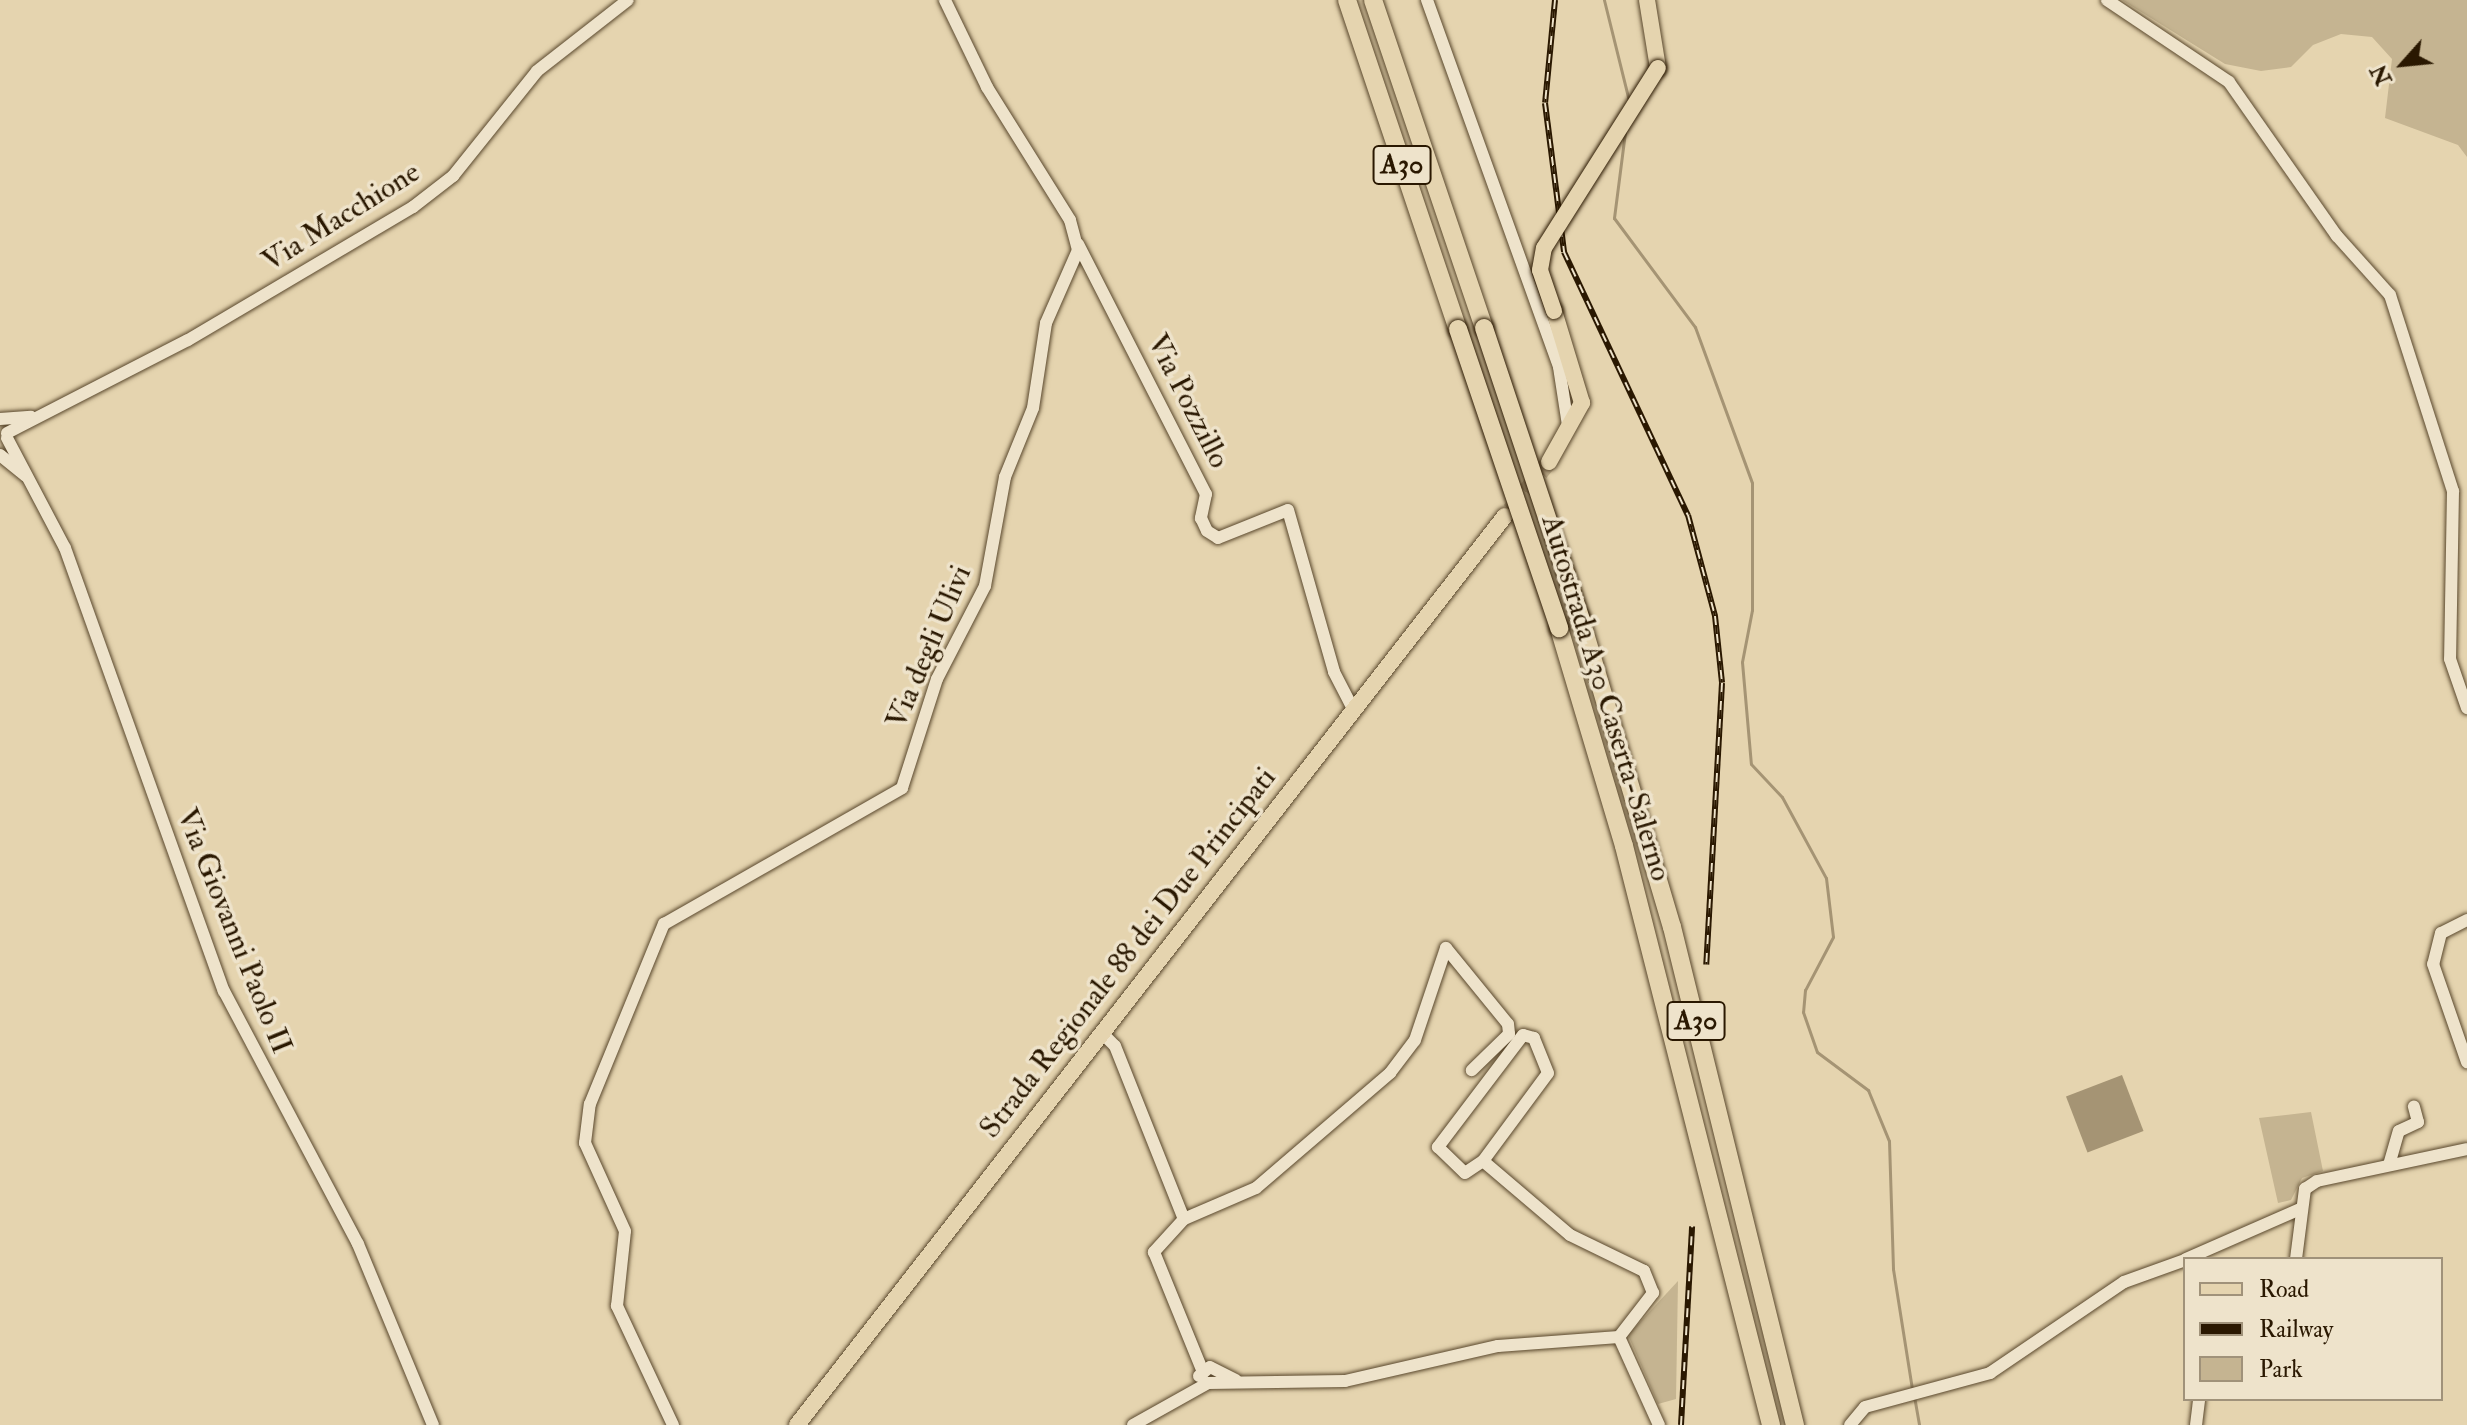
<!DOCTYPE html>
<html>
<head>
<meta charset="utf-8">
<style>
	body { margin:0 }
	#map { position:relative; width:2467px; height:1425px; overflow:hidden; background:#e5d4af; font-family:"IM FELL Double Pica",serif }
	div>[style] { position:absolute }
	[style*='--x'] { left:calc(var(--x)*1px); top:calc(var(--y)*1px); width:calc(var(--w)*1px); rotate:calc(var(--a)*1deg) }
	.green>* { inset:0; background:#c5b491 }
	.water>* { inset:0; background:#a59474; transform-origin:0 0 }
	.stream>* { height:3px; margin:-1.5px; padding:0 1.5px; transform-origin:1.5px; border-radius:1.5px; background:#a59474 }
	.major-tunnel>* { height:16px; margin-top:-8px; transform-origin:0; background:repeating-linear-gradient(90deg,#c0ae8c 0 16px,transparent 0 24px) }
	.roads { filter:drop-shadow(0 0 2px #59472c) drop-shadow(0 0 2px #59472c) }
	.minor>* { height:12px; margin:-6px; padding:0 6px; transform-origin:6px; border-radius:6px; background:#eee3cb }
	.major>* { height:16px; margin:-8px; padding:0 8px; transform-origin:8px; border-radius:8px; background:#e5d4af }
	.highway>* { height:18px; margin:-9px; padding:0 9px; transform-origin:9px; border-radius:9px; background:#e5d4af }
	.rail>* { height:6px; margin-top:-3px; transform-origin:0; background:repeating-linear-gradient(90deg,#eee3cb 0 9px,#2a1801 0 18px); box-sizing:border-box; border-block:2px solid #2a1801 }
	.bridges { filter:drop-shadow(0 0 2px #2a1801) drop-shadow(0 0 2px #2a1801) }
	.major-bridge>* { height:16px; margin:-8px; padding:0 8px; transform-origin:8px; border-radius:8px; background:#e5d4af }
	.highway-bridge>* { height:18px; margin:-9px; padding:0 9px; transform-origin:9px; border-radius:9px; background:#e5d4af }
	span { translate:-50% -50%; white-space:nowrap; text-align:center; line-height:1.15; -webkit-text-stroke:7px #eee3cb; paint-order:stroke }
	.shield-label span { padding:2px 6px; background:#eee3cb; border:2px solid; border-radius:6px; -webkit-text-stroke-width:0 }
	.shield-label { font-size:28px; color:#2a1801; font-weight:700 }
	.street-label { font-size:30px; color:#2a1801 }
	.legend { position:absolute; left:2183px; top:1257px; width:260px; height:144px; box-sizing:border-box; background:#eee3cb; border:2px solid #a0927a; margin:0; padding:10px 14px; list-style:none; font-size:24px; color:#2a1801 }
	.legend li { display:flex; align-items:center; gap:16px; height:40px }
	.legend b { width:40px; border:2px solid #a0927a }
	.north { position:absolute; left:2363px; top:24px; width:80px; height:80px; -webkit-text-stroke:6px #eee3cb; paint-order:stroke; rotate:243deg; font-size:22px; font-weight:700; line-height:32px; text-align:center; color:#2a1801 }
	.north::after { content:''; display:block; margin:auto; width:28px; height:36px; background:#2a1801; clip-path:polygon(50% 0,100% 100%,50% 72%,0 100%) }
</style>
</head>
<body>
<div id="map">
	<div class="green">
		<div style="clip-path:polygon(2122px 0,2467px 0,2467px 157px,2458px 145px,2385px 118px,2392px 59px,2372px 37px,2341px 34px,2313px 45px,2291px 67px,2261px 71px,2225px 64px)"></div>
		<div style="clip-path:polygon(2311px 1112px,2323px 1171px,2302px 1178px,2291px 1200px,2278px 1203px,2259px 1118px)"></div>
		<div style="clip-path:polygon(1678px 1281px,1676px 1399px,1658px 1404px,1628px 1335px)"></div>
	</div>
	<div class="water">
		<div style="left:2122px;top:1075px;width:60px;height:60px;rotate:69deg"></div>
	</div>
	<div class="stream">
		<div style="--x:1604;--y:0;--w:104;--a:76.1"></div>
		<div style="--x:1625;--y:132;--w:87;--a:97.3"></div>
		<div style="--x:1614;--y:218;--w:136;--a:53.4"></div>
		<div style="--x:1695;--y:327;--w:166;--a:69.9"></div>
		<div style="--x:1752;--y:483;--w:127;--a:90"></div>
		<div style="--x:1752;--y:610;--w:53;--a:100.9"></div>
		<div style="--x:1742;--y:662;--w:102;--a:85"></div>
		<div style="--x:1751;--y:764;--w:45;--a:46.8"></div>
		<div style="--x:1782;--y:797;--w:92;--a:61.5"></div>
		<div style="--x:1826;--y:878;--w:59;--a:83.2"></div>
		<div style="--x:1833;--y:937;--w:60;--a:117.8"></div>
		<div style="--x:1805;--y:990;--w:22;--a:95"></div>
		<div style="--x:1803;--y:1012;--w:42;--a:70.7"></div>
		<div style="--x:1817;--y:1052;--w:64;--a:36.7"></div>
		<div style="--x:1868;--y:1090;--w:55;--a:67.6"></div>
		<div style="--x:1889;--y:1141;--w:128;--a:88.2"></div>
		<div style="--x:1893;--y:1269;--w:121;--a:81"></div>
		<div style="--x:1914;--y:1396;--w:29;--a:80"></div>
	</div>
	<div class="major-tunnel">
		<div style="--x:1510;--y:510;--w:62;--a:-50.9"></div>
	</div>
	<div class="roads">
		<div class="minor">
			<div style="--x:1427;--y:0;--w:390;--a:70.2"></div>
			<div style="--x:1559;--y:367;--w:59;--a:81.2"></div>
			<div style="--x:2107;--y:0;--w:147;--a:33.9"></div>
			<div style="--x:2229;--y:82;--w:188;--a:55"></div>
			<div style="--x:2337;--y:236;--w:79;--a:48.1"></div>
			<div style="--x:2390;--y:295;--w:206;--a:72.2"></div>
			<div style="--x:2453;--y:491;--w:168;--a:91"></div>
			<div style="--x:2450;--y:659;--w:52;--a:70.9"></div>
			<div style="--x:1078;--y:244;--w:281;--a:62.9"></div>
			<div style="--x:1206;--y:494;--w:25;--a:102"></div>
			<div style="--x:1201;--y:518;--w:14;--a:65"></div>
			<div style="--x:1207;--y:531;--w:13;--a:32"></div>
			<div style="--x:1218;--y:538;--w:75;--a:-21.8"></div>
			<div style="--x:1288;--y:510;--w:168;--a:74.1"></div>
			<div style="--x:1334;--y:672;--w:42;--a:62.8"></div>
			<div style="--x:0;--y:419;--w:31;--a:-4"></div>
			<div style="--x:7;--y:433;--w:203;--a:-27.2"></div>
			<div style="--x:188;--y:340;--w:261;--a:-30.6"></div>
			<div style="--x:413;--y:207;--w:51;--a:-37.8"></div>
			<div style="--x:453;--y:176;--w:134;--a:-51.3"></div>
			<div style="--x:537;--y:71;--w:115;--a:-38"></div>
			<div style="--x:7;--y:438;--w:124;--a:62.2"></div>
			<div style="--x:65;--y:548;--w:471;--a:70.3"></div>
			<div style="--x:224;--y:991;--w:286;--a:62.1"></div>
			<div style="--x:358;--y:1244;--w:196;--a:67.5"></div>
			<div style="--x:0;--y:455;--w:33;--a:39"></div>
			<div style="--x:2467;--y:920;--w:29;--a:153"></div>
			<div style="--x:2441;--y:933;--w:32;--a:104"></div>
			<div style="--x:2433;--y:964;--w:104;--a:70.9"></div>
			<div style="--x:1446;--y:948;--w:98;--a:50.8"></div>
			<div style="--x:1508;--y:1024;--w:10;--a:84"></div>
			<div style="--x:1509;--y:1034;--w:52;--a:135.8"></div>
			<div style="--x:1102;--y:1033;--w:18;--a:45"></div>
			<div style="--x:1115;--y:1046;--w:186;--a:68.3"></div>
			<div style="--x:1184;--y:1219;--w:45;--a:132.3"></div>
			<div style="--x:1154;--y:1252;--w:130;--a:67.8"></div>
			<div style="--x:2389;--y:1165;--w:35;--a:-74"></div>
			<div style="--x:2399;--y:1131;--w:21;--a:-25"></div>
			<div style="--x:2418;--y:1122;--w:16;--a:-105"></div>
			<div style="--x:1184;--y:1219;--w:78;--a:-23.3"></div>
			<div style="--x:1256;--y:1188;--w:177;--a:-40.6"></div>
			<div style="--x:1390;--y:1073;--w:41;--a:-52.9"></div>
			<div style="--x:1415;--y:1040;--w:97;--a:-71.4"></div>
			<div style="--x:2186;--y:1259;--w:124;--a:-23.7"></div>
			<div style="--x:2296;--y:1259;--w:71;--a:-82.7"></div>
			<div style="--x:2305;--y:1189;--w:14;--a:-34"></div>
			<div style="--x:2317;--y:1181;--w:153;--a:-12"></div>
			<div style="--x:1619;--y:1337;--w:97;--a:65.6"></div>
			<div style="--x:1199;--y:1376;--w:14;--a:-39"></div>
			<div style="--x:1210;--y:1367;--w:29;--a:27"></div>
			<div style="--x:673;--y:1425;--w:132;--a:-115.2"></div>
			<div style="--x:617;--y:1306;--w:75;--a:-83.9"></div>
			<div style="--x:625;--y:1231;--w:97;--a:-114.4"></div>
			<div style="--x:585;--y:1143;--w:39;--a:-83"></div>
			<div style="--x:590;--y:1104;--w:195;--a:-67.7"></div>
			<div style="--x:664;--y:924;--w:274;--a:-29.7"></div>
			<div style="--x:902;--y:788;--w:114;--a:-72.2"></div>
			<div style="--x:937;--y:679;--w:105;--a:-62.7"></div>
			<div style="--x:985;--y:586;--w:111;--a:-79.6"></div>
			<div style="--x:1005;--y:477;--w:74;--a:-67.9"></div>
			<div style="--x:1033;--y:408;--w:86;--a:-81.3"></div>
			<div style="--x:1046;--y:323;--w:80;--a:-66.3"></div>
			<div style="--x:1078;--y:250;--w:31;--a:-105"></div>
			<div style="--x:1070;--y:220;--w:157;--a:-122"></div>
			<div style="--x:987;--y:87;--w:97;--a:-115.8"></div>
			<div style="--x:1133;--y:1425;--w:86;--a:-29.2"></div>
			<div style="--x:1208;--y:1383;--w:137;--a:-0.8"></div>
			<div style="--x:1345;--y:1381;--w:157;--a:-12.9"></div>
			<div style="--x:1498;--y:1346;--w:121;--a:-4.3"></div>
			<div style="--x:1619;--y:1337;--w:56;--a:-52.3"></div>
			<div style="--x:1653;--y:1293;--w:24;--a:-112"></div>
			<div style="--x:1644;--y:1271;--w:82;--a:-154.1"></div>
			<div style="--x:1570;--y:1235;--w:114;--a:-139.6"></div>
			<div style="--x:1483;--y:1161;--w:109;--a:-53.5"></div>
			<div style="--x:1548;--y:1073;--w:38;--a:-112"></div>
			<div style="--x:1534;--y:1038;--w:11;--a:-165"></div>
			<div style="--x:1523;--y:1035;--w:141;--a:127.2"></div>
			<div style="--x:1438;--y:1147;--w:37;--a:44"></div>
			<div style="--x:1465;--y:1173;--w:22;--a:-34"></div>
			<div style="--x:1850;--y:1425;--w:23;--a:-50"></div>
			<div style="--x:1865;--y:1407;--w:130;--a:-15.2"></div>
			<div style="--x:1990;--y:1373;--w:162;--a:-34.2"></div>
			<div style="--x:2124;--y:1282;--w:65;--a:-19.8"></div>
			<div style="--x:2196;--y:1425;--w:26;--a:-83"></div>
		</div>
		<div class="major">
			<div style="--x:1647;--y:0;--w:69;--a:80.8"></div>
			<div style="--x:1549;--y:462;--w:68;--a:-60.8"></div>
			<div style="--x:1582;--y:403;--w:96;--a:-106.9"></div>
			<div style="--x:797;--y:1425;--w:1152;--a:-52.09"></div>
		</div>
		<div class="highway">
			<div style="--x:1347;--y:0;--w:347;--a:71.4"></div>
			<div style="--x:1373;--y:0;--w:346;--a:71.3"></div>
			<div style="--x:1581;--y:620;--w:320;--a:73.5"></div>
			<div style="--x:1672;--y:927;--w:513;--a:76.13"></div>
			<div style="--x:1559;--y:628;--w:227;--a:73.4"></div>
			<div style="--x:1624;--y:846;--w:597;--a:75.75"></div>
		</div>
	</div>
	<div class="rail">
		<div style="--x:1555;--y:0;--w:103;--a:95.5"></div>
		<div style="--x:1545;--y:103;--w:150;--a:82.7"></div>
		<div style="--x:1564;--y:252;--w:291;--a:64.8"></div>
		<div style="--x:1688;--y:515;--w:105;--a:75"></div>
		<div style="--x:1715;--y:616;--w:67;--a:84"></div>
		<div style="--x:1722;--y:683;--w:282;--a:93.2"></div>
		<div style="--x:1681;--y:1425;--w:199;--a:-86.8"></div>
	</div>
	<div class="bridges">
		<div class="major-bridge">
			<div style="--x:1554;--y:311;--w:43;--a:-108.9"></div>
			<div style="--x:1540;--y:270;--w:22;--a:-80"></div>
			<div style="--x:1544;--y:248;--w:213;--a:-57.7"></div>
		</div>
		<div class="highway-bridge">
			<div style="--x:1484;--y:328;--w:308;--a:71.6"></div>
			<div style="--x:1458;--y:329;--w:316;--a:71.3"></div>
		</div>
	</div>
	<div class="shield-label">
		<span style="left:1402px;top:165px">A30</span>
		<span style="left:1696px;top:1021px">A30</span>
	</div>
	<div class="street-label">
		<span style="left:341px;top:217px;rotate:-32deg">Via Macchione</span>
		<span style="left:1188px;top:401px;rotate:63deg">Via Pozzillo</span>
		<span style="left:929px;top:647px;rotate:-67deg">Via degli Ulivi</span>
		<span style="left:1606px;top:698px;rotate:73deg">Autostrada A30 Caserta-Salerno</span>
		<span style="left:234px;top:931px;rotate:68deg">Via Giovanni Paolo II</span>
		<span style="left:1128px;top:953px;rotate:-52deg">Strada Regionale 88 dei Due Principati</span>
	</div>
	<ul class="legend">
	<li><b style="height:10px;background:#e5d4af"></b>Road</li>
	<li><b style="height:10px;background:#2a1801"></b>Railway</li>
	<li><b style="height:22px;background:#c5b491"></b>Park</li>
	</ul>
	<div class="north">N</div>
</div>
</body>
</html>
